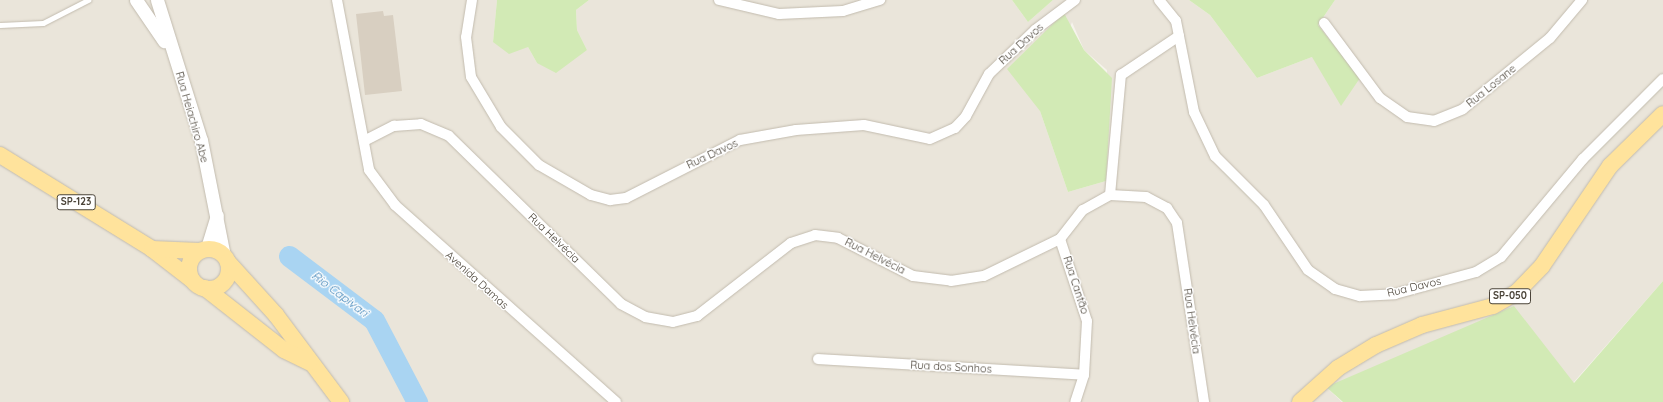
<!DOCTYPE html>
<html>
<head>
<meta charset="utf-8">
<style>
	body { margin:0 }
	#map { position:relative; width:1663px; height:402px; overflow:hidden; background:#f6f3ec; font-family:Quicksand,sans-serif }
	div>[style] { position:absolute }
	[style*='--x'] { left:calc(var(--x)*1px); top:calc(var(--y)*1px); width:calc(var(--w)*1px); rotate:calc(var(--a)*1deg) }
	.residential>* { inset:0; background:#eae5da }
	.green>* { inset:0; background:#d2eab5 }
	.river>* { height:21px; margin:-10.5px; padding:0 10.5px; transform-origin:10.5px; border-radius:10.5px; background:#a9d4f2 }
	.building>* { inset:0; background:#d8cfc1 }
	.roads { filter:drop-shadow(0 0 1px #c2bbae) drop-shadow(0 0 1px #c2bbae) }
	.service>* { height:5px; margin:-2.5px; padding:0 2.5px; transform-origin:2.5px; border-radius:2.5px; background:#fff }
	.minor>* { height:10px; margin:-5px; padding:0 5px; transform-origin:5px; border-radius:5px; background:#fff }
	.tertiary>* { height:13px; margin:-6.5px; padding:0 6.5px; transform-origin:6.5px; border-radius:6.5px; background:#fff }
	.primary>* { height:16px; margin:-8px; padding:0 8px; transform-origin:8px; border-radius:8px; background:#ffe39c }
	.primary>.ring { margin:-8px; padding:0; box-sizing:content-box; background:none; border:16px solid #ffe39c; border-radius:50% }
	span { translate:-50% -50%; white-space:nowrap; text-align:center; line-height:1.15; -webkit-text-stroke:3px #fff; paint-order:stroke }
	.shield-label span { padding:1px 3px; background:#fff; border:1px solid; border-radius:3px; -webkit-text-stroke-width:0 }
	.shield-label { font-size:10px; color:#4b4439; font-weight:700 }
	.street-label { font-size:11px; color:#4b4439 }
	.water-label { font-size:12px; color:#2e7ab2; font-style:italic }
</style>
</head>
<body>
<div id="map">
	<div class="residential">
		<div style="clip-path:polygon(evenodd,0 0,497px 0,493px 42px,528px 47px,537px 63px,587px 50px,577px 30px,576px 10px,589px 0,1012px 0,1028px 22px,1053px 0,1189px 0,1210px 15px,1257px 78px,1312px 57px,1360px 78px,1318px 25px,1335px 0,1663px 0,1663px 281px,1573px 383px,1326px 387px,1342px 402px,0 402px,0 0,1072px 22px,1084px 50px,1107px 70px,1106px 181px,1068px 192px,1040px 111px,1072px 22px)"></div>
	</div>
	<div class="green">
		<div style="clip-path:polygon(497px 0,589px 0,576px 10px,577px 30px,587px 50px,556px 73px,537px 63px,528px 47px,509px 54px,493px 42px)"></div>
		<div style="clip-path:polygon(1012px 0,1053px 0,1028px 22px)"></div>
		<div style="clip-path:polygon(1189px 0,1335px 0,1318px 25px,1360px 78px,1341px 106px,1312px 57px,1257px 78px,1210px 15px)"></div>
		<div style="clip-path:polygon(1064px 13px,1084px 50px,1112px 78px,1106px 181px,1068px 192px,1040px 111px,1007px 69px)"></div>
		<div style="clip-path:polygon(1663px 281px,1663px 402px,1343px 402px,1326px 387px,1514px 306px,1574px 383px)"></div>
	</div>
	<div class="river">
		<div style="--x:289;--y:256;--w:106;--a:37"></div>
		<div style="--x:374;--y:320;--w:93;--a:62.3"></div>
	</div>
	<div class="building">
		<div style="clip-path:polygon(383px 11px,384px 16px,393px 15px,402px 91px,365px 95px,356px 14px)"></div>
	</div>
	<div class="roads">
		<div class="service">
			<div style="--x:0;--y:25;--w:43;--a:-2.7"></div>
			<div style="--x:43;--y:23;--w:51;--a:-27.1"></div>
		</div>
		<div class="minor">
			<div style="--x:337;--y:0;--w:173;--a:79.3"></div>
			<div style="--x:369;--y:170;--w:44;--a:53.4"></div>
			<div style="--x:395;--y:205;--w:296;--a:41.7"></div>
			<div style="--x:472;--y:0;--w:37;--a:99"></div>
			<div style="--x:466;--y:37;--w:40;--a:82.9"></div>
			<div style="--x:471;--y:77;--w:58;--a:59"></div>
			<div style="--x:501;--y:127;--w:54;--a:45"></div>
			<div style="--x:539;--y:165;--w:60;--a:30"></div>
			<div style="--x:591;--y:195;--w:20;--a:15"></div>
			<div style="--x:610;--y:200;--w:16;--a:-7"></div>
			<div style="--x:626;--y:198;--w:128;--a:-27"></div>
			<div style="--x:740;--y:140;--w:57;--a:-10.1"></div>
			<div style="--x:796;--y:130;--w:68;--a:-4.2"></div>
			<div style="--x:864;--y:125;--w:67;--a:12"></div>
			<div style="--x:930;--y:139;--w:27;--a:-24"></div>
			<div style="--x:955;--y:128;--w:16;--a:-47"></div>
			<div style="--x:966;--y:116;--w:48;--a:-61.3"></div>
			<div style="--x:989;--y:74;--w:64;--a:-43.7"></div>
			<div style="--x:1035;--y:30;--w:50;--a:-36.9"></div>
			<div style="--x:719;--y:0;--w:62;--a:13.1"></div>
			<div style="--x:779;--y:14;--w:64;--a:-2.7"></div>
			<div style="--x:843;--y:11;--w:39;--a:-17"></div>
			<div style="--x:1159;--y:0;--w:27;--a:51"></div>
			<div style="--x:1176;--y:21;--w:93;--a:78.8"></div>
			<div style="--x:1194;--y:112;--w:49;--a:64.5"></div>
			<div style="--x:1215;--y:156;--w:69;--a:45"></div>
			<div style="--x:1264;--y:205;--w:78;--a:55.9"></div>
			<div style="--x:1308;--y:270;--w:33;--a:35"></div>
			<div style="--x:1335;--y:289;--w:26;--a:16"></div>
			<div style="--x:1360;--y:296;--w:35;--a:-3"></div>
			<div style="--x:1395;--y:294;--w:84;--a:-15.2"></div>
			<div style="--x:1476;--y:272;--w:29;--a:-31"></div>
			<div style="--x:1501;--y:257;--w:128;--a:-50.1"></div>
			<div style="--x:1583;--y:159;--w:113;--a:-45"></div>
			<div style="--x:1324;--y:23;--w:94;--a:53.3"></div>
			<div style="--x:1380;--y:98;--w:33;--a:35"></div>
			<div style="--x:1407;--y:117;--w:27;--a:8"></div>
			<div style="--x:1434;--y:121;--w:31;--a:-22"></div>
			<div style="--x:1463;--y:109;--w:112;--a:-39.2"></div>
			<div style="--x:1550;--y:38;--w:50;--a:-49.9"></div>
			<div style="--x:364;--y:141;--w:34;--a:-27"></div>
			<div style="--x:394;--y:126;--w:27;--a:-4"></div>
			<div style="--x:421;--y:124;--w:30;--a:23"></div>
			<div style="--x:449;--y:136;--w:240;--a:44.3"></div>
			<div style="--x:621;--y:304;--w:27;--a:28"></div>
			<div style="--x:645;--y:317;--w:28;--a:10"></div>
			<div style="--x:673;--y:322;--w:25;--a:-14"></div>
			<div style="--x:697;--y:316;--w:119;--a:-37.8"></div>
			<div style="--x:791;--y:243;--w:25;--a:-18"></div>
			<div style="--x:815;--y:235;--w:23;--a:7"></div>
			<div style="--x:838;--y:238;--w:84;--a:26.9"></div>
			<div style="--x:913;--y:276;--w:38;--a:7"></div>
			<div style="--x:951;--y:281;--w:33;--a:-9"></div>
			<div style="--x:984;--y:276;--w:85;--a:-26"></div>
			<div style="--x:1060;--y:239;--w:37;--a:-52"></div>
			<div style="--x:1083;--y:210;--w:31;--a:-29"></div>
			<div style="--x:1110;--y:195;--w:36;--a:3"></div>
			<div style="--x:1146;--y:197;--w:24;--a:28"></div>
			<div style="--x:1167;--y:208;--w:18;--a:56"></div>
			<div style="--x:1177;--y:223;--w:181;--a:81.4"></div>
			<div style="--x:1110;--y:195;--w:121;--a:-84.8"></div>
			<div style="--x:1121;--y:75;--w:70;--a:-33.9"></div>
			<div style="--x:1060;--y:239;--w:86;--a:71.8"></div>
			<div style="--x:1087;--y:321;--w:54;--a:93.2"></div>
			<div style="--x:1084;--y:375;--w:28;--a:108"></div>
			<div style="--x:818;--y:359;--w:266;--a:3.4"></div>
		</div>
		<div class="tertiary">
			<div style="--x:136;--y:0;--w:50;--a:55.7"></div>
			<div style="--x:157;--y:0;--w:147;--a:72.6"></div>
			<div style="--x:201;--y:140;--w:118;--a:78.8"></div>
			<div style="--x:207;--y:248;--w:34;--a:-73"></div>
		</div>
		<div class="primary">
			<div style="--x:0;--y:155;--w:179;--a:31.7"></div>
			<div style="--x:152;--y:249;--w:51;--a:37.8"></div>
			<div style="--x:152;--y:249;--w:47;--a:2.4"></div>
			<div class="ring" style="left:189px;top:249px;width:24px;height:24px"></div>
			<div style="--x:228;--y:262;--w:72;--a:47.8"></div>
			<div style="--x:276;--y:315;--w:109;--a:53.2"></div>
			<div style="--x:205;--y:288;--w:100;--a:38.1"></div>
			<div style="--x:284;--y:350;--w:28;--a:26"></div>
			<div style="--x:1300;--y:402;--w:51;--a:-41.8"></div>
			<div style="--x:1338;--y:368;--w:44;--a:-31.2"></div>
			<div style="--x:1376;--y:345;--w:50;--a:-23.5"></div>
			<div style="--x:1422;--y:325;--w:73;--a:-15"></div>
			<div style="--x:1493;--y:306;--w:28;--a:-30"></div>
			<div style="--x:1517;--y:292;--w:36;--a:-46"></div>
			<div style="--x:1542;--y:266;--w:121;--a:-55.8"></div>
			<div style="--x:1610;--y:166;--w:74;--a:-44.5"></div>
		</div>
	</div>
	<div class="shield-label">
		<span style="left:76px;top:202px">SP-123</span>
		<span style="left:1510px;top:296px">SP-050</span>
	</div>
	<div class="street-label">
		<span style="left:1021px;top:44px;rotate:-42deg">Rua Davos</span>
		<span style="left:1491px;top:86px;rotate:-39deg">Rua Losane</span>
		<span style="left:192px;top:117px;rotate:74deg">Rua Heiachiro Abe</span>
		<span style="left:712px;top:154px;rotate:-25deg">Rua Davos</span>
		<span style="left:554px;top:238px;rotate:44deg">Rua Helvécia</span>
		<span style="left:875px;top:256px;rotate:27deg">Rua Helvécia</span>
		<span style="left:477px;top:280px;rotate:42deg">Avenida Damas</span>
		<span style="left:1076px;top:285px;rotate:72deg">Rua Cantão</span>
		<span style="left:1414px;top:287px;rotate:-13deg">Rua Davos</span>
		<span style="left:1192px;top:321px;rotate:82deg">Rua Helvécia</span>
		<span style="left:951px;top:367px;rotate:3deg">Rua dos Sonhos</span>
	</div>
	<div class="water-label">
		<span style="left:340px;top:294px;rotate:37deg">Rio Capivari</span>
	</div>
</div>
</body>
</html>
